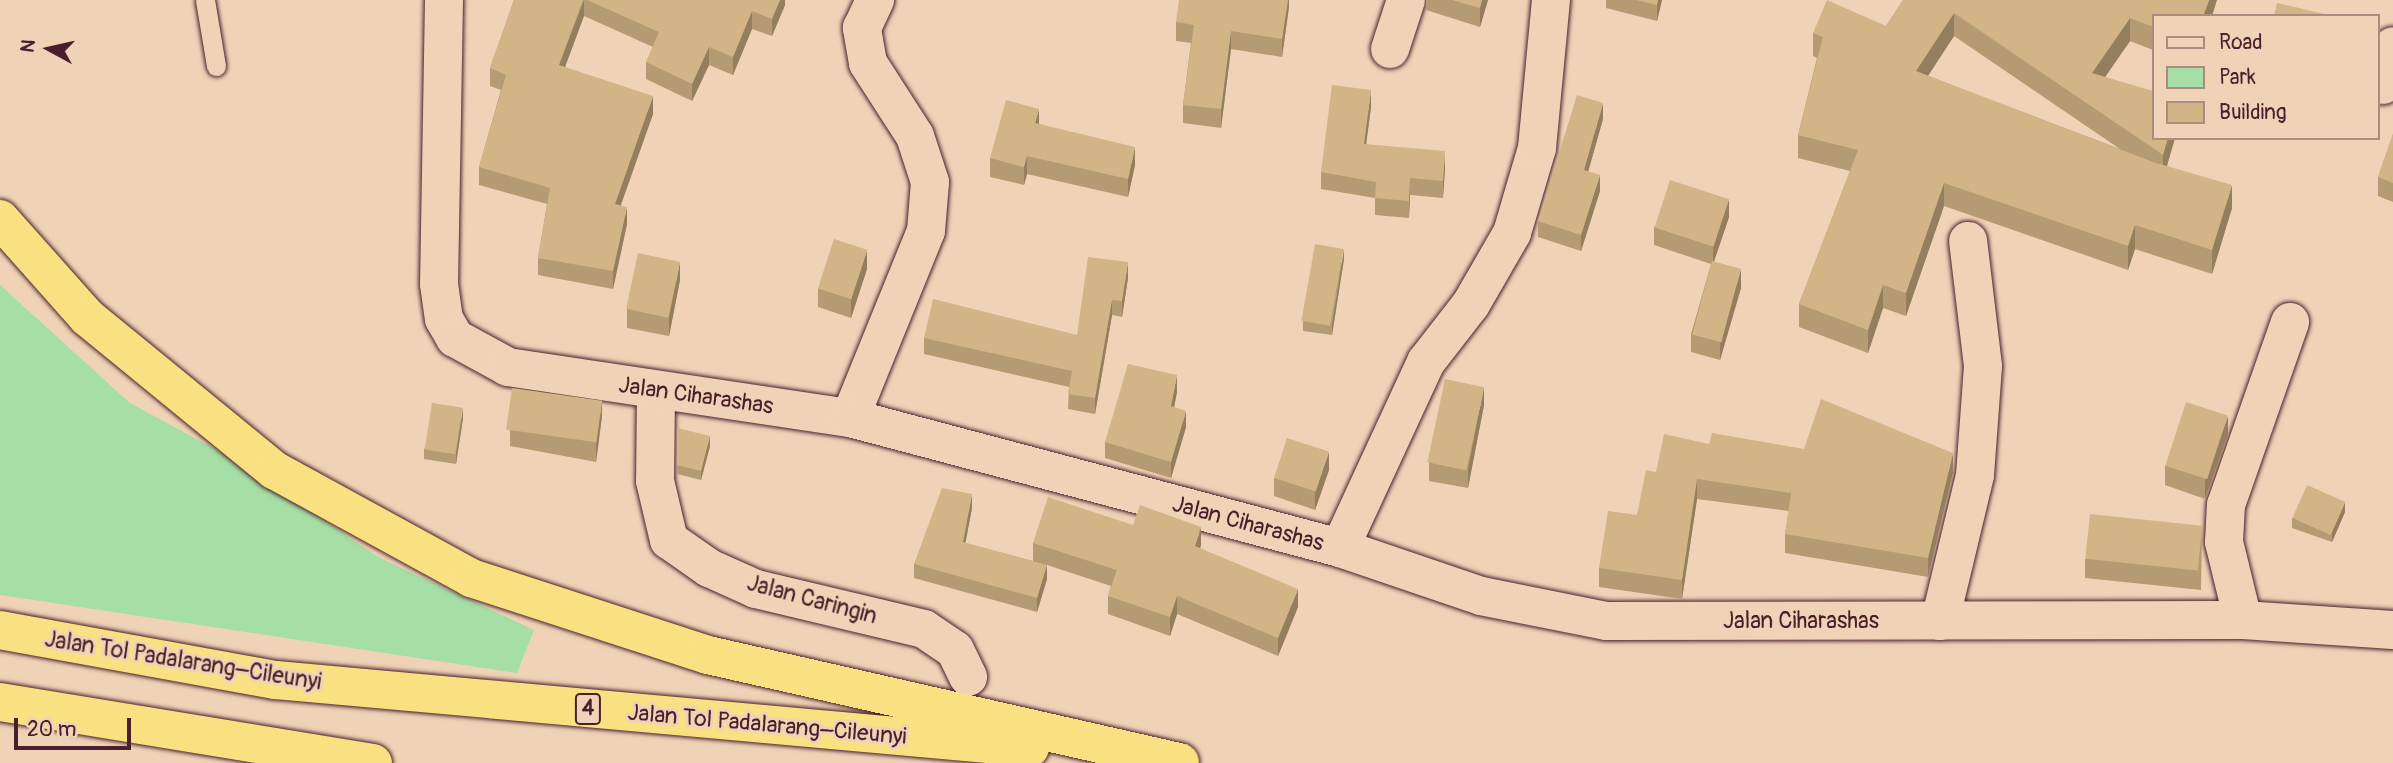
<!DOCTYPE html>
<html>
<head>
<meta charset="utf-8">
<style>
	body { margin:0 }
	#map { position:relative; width:2393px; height:763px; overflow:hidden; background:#f0d3b7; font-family:Pangolin,sans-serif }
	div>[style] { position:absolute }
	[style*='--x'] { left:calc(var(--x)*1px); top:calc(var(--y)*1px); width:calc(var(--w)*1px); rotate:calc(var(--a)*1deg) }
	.green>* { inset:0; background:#a5dfa5 }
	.roads { filter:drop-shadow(0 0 2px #4a1f2b) drop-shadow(0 0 2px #4a1f2b) }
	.service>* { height:19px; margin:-9.5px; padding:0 9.5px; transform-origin:9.5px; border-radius:9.5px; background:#f0d3b7 }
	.minor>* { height:38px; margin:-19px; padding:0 19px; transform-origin:19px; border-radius:19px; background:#f0d3b7 }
	.tertiary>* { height:38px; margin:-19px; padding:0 19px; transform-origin:19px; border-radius:19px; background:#f0d3b7 }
	.motorway>* { height:38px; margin:-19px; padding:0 19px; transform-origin:19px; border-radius:19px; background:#f9e181 }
	.wall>* { inset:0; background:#b59b73 }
	.shaded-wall>* { inset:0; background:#937e5e }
	.building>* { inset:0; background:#d2b486; transform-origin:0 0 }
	span { translate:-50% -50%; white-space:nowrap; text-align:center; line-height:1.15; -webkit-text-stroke:6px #f0d3b7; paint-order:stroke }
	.shield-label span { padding:2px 5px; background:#f0d3b7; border:2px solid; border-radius:5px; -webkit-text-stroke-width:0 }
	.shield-label { font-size:21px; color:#4a1f2b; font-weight:700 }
	.street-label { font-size:23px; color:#4a1f2b }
	.legend { position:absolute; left:2152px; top:14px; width:228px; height:126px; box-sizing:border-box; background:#f0d3b7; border:2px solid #ae8b7f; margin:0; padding:9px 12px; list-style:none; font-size:21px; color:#4a1f2b }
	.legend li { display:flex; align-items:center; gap:14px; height:35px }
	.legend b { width:35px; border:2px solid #ae8b7f }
	.north { position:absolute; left:14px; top:14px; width:70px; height:70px; -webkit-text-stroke:5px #f0d3b7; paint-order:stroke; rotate:278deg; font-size:19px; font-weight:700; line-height:28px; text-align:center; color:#4a1f2b }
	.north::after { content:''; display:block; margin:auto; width:24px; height:32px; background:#4a1f2b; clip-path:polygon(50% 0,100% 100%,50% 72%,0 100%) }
	.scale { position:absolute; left:14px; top:718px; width:117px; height:32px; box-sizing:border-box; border:4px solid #4a1f2b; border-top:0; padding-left:9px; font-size:21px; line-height:24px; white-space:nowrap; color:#4a1f2b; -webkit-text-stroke:5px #f0d3b7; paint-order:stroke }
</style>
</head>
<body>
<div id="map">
	<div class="green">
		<div style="clip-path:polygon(0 285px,130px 403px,222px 453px,380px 558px,534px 630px,517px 673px,0 595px)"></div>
	</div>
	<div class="roads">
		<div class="service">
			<div style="--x:205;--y:0;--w:67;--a:80.5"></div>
		</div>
		<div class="minor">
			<div style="--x:1390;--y:49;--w:52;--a:-71.9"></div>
			<div style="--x:2383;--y:85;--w:40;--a:-75.6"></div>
			<div style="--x:656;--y:391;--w:90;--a:90.6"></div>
			<div style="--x:655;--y:481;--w:61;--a:76.7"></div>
			<div style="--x:669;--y:540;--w:49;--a:35"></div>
			<div style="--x:709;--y:568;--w:51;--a:24.1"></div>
			<div style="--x:756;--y:589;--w:173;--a:13.4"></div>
			<div style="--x:924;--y:629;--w:37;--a:34"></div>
			<div style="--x:955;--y:650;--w:30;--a:64"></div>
			<div style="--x:850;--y:418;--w:202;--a:-67.9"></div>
			<div style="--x:926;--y:231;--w:49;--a:-85.3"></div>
			<div style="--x:930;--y:182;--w:48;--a:-108.1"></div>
			<div style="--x:915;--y:136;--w:87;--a:-122.8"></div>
			<div style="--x:868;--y:63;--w:36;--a:-100"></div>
			<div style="--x:862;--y:28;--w:31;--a:-65"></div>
			<div style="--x:1340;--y:548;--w:205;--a:-65.2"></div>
			<div style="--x:1426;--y:362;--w:73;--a:-52.2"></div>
			<div style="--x:1471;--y:304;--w:82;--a:-60"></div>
			<div style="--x:1512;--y:233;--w:89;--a:-73.6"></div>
			<div style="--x:1537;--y:148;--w:149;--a:-84.6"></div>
			<div style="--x:2243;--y:620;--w:80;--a:-103.7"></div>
			<div style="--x:2224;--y:542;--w:37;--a:-87"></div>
			<div style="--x:2226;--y:505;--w:194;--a:-70.7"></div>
			<div style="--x:1940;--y:621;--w:150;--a:-76.5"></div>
			<div style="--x:1975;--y:475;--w:109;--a:-85.8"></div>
			<div style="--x:1983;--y:366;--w:126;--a:-96.8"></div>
		</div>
		<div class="tertiary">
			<div style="--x:444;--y:0;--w:284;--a:91"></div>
			<div style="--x:439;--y:284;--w:35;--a:82"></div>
			<div style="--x:444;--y:319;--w:22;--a:60"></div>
			<div style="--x:455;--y:338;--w:60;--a:28.7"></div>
			<div style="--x:508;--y:367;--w:346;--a:8.5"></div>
			<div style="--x:850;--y:418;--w:507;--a:14.86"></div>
			<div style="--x:1340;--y:548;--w:149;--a:18.8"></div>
			<div style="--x:1481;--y:596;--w:127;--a:11.3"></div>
			<div style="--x:1606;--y:621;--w:637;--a:-0.09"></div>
			<div style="--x:2243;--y:620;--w:150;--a:3.8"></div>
		</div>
		<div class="motorway">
			<div style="--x:0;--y:219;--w:131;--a:48.4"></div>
			<div style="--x:87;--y:317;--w:242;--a:39.3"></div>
			<div style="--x:274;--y:470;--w:225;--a:28.7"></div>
			<div style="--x:471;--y:578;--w:249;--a:18"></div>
			<div style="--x:708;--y:655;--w:484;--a:12.8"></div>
			<div style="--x:0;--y:630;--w:280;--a:10.3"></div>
			<div style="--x:276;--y:680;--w:757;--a:5.15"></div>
			<div style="--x:0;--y:702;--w:378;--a:9.3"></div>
		</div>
	</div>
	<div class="wall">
		<div style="clip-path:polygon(514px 0,785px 0,785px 5px,772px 36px,752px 29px,733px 75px,709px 65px,692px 101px,646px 79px,646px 62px,653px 47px,584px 16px,565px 67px,653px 114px,621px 205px,627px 224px,613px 289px,538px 275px,538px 258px,547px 204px,479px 185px,479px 167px,501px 90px,490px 86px,490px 68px)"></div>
		<div style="clip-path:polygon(1289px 0,1289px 7px,1282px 57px,1231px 49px,1221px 128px,1183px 123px,1183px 105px,1191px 43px,1176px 41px,1176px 22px)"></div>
		<div style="clip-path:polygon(1426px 0,1488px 0,1480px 27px,1426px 10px)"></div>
		<div style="clip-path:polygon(1606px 0,1662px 0,1657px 21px,1606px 8px)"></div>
		<div style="clip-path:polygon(evenodd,1903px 0,2153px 16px,2153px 50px,2130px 41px,2105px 77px,2175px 138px,2167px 166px,2232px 208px,2212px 274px,2135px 249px,2128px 270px,1944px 206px,1906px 316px,1883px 308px,1868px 353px,1799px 327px,1799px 304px,1850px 171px,1798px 158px,1798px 135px,1817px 58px,1813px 56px,1813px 33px,1886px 26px,1903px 0,1954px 36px,2120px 149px,1928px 76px,1954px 36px)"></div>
		<div style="clip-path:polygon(1371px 107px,1366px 144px,1445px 168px,1443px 198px,1410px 195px,1409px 218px,1375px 215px,1375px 198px,1321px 189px,1321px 172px)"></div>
		<div style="clip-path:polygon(1603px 119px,1588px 172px,1600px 191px,1581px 251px,1538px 237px,1538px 221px)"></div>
		<div style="clip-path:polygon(1039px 124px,1135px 165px,1128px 197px,1027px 174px,1024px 185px,990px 177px,990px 158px)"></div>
		<div style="clip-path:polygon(2393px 134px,2393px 202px,2378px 196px,2378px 177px)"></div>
		<div style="clip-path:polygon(1729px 217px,1714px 262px,1741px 288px,1720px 360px,1691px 352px,1691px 334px,1711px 264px,1654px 245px,1654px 227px)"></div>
		<div style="clip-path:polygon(1344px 259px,1332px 335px,1303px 331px,1303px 321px)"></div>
		<div style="clip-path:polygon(867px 269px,851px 318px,818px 307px,818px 288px)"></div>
		<div style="clip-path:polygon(1128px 278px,1122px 317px,1112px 315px,1095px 414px,1068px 409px,1069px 387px,924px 354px,924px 338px,1077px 335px)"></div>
		<div style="clip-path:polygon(680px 280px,669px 336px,627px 328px,627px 309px)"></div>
		<div style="clip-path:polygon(1177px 392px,1174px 407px,1186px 427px,1171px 478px,1105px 458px,1105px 442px)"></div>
		<div style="clip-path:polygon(1484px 405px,1468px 488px,1429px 481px,1429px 462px)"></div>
		<div style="clip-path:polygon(602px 416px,596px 462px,510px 446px,510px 430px)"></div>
		<div style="clip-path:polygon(463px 418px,456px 464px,424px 459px,424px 449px)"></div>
		<div style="clip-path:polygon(677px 428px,710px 446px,701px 480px,677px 474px)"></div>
		<div style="clip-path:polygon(2228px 434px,2205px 499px,2165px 485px,2165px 466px)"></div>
		<div style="clip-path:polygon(1709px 444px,1804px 449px,1953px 472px,1928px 577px,1785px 553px,1785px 534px,1789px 511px,1697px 499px,1682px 599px,1599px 587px,1599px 568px,1637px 515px,1656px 472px)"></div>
		<div style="clip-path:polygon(1329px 470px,1315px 510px,1274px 496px,1274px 478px)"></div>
		<div style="clip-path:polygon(972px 508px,965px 543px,1033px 561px,1033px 543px,1133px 525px,1201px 545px,1200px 549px,1298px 607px,1278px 656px,1177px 614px,1170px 636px,1108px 614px,1108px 596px,1111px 586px,1047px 565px,1047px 579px,1037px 612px,914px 578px,914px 564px)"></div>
		<div style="clip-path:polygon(2345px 512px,2332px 542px,2292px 528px,2292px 518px)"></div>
		<div style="clip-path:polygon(2202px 526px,2201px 590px,2085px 578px,2085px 559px)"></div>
	</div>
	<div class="shaded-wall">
		<div style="clip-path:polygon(584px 0,584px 16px,559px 83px,559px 65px)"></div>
		<div style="clip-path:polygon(780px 0,785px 0,785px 5px,772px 36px,772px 19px)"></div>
		<div style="clip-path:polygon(1288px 0,1289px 0,1289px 7px,1282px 57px,1282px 39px)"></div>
		<div style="clip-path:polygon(1482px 0,1488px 0,1480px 27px,1480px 8px)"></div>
		<div style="clip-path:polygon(1658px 0,1662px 0,1657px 21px,1657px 5px)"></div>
		<div style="clip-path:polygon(2209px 0,2217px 0,2212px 16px,2203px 16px)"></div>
		<div style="clip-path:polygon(752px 11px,752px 29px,733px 75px,733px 57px)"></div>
		<div style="clip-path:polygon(1954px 13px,1954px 36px,1916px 94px,1916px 71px)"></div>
		<div style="clip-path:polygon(2130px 18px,2130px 41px,2092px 96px,2092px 73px)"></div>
		<div style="clip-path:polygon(1231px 31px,1231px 49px,1221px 128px,1221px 109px)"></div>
		<div style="clip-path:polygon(709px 47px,709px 65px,692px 101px,692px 84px)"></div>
		<div style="clip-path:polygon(1371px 90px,1371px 107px,1364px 161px,1364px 144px)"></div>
		<div style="clip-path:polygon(653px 96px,653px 114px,615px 221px,615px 204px)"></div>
		<div style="clip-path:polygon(1603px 103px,1603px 119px,1584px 186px,1584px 170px)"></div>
		<div style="clip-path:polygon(1039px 109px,1039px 127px,1035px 123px)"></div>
		<div style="clip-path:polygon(2168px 138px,2175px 138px,2163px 179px,2163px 155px)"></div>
		<div style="clip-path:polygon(1135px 147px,1135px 165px,1128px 197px,1128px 179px)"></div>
		<div style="clip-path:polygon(1445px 151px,1445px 168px,1443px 198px,1443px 181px)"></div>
		<div style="clip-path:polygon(1027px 156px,1027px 174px,1024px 185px,1024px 167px)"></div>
		<div style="clip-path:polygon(1600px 175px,1600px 191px,1581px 251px,1581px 235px)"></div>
		<div style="clip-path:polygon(1410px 178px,1410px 195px,1409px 218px,1409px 201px)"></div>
		<div style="clip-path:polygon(1944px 183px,1944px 206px,1906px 316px,1906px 293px)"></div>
		<div style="clip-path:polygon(2232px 185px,2232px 208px,2212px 274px,2212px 250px)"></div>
		<div style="clip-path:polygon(1729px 199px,1729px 217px,1713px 264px,1713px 246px)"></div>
		<div style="clip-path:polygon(627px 207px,627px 224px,613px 289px,613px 271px)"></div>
		<div style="clip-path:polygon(2135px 225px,2135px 249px,2128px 270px,2128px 246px)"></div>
		<div style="clip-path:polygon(1344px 249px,1344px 259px,1332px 335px,1332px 325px)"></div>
		<div style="clip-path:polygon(867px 250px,867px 269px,851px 318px,851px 300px)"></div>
		<div style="clip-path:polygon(680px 262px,680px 280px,669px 336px,669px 318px)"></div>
		<div style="clip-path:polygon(1128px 262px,1128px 278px,1122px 317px,1122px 301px)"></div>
		<div style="clip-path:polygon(1741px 269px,1741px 288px,1720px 360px,1720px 342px)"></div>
		<div style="clip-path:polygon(1883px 285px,1883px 308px,1868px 353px,1868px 330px)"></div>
		<div style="clip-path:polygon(1112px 300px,1112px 315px,1095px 414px,1095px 398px)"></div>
		<div style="clip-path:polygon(1177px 375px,1177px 392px,1171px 423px,1171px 406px)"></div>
		<div style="clip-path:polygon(1484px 387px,1484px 405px,1468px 488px,1468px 469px)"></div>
		<div style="clip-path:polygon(602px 400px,602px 416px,596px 462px,596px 446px)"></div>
		<div style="clip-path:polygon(463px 408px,463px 418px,456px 464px,456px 454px)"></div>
		<div style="clip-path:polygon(1186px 411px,1186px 427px,1171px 478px,1171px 462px)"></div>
		<div style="clip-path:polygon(2228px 416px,2228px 434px,2205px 499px,2205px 480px)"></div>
		<div style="clip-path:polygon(710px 436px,710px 446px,701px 480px,701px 471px)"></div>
		<div style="clip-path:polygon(1329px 452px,1329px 470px,1315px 510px,1315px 491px)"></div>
		<div style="clip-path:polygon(1953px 453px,1953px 472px,1928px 577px,1928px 558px)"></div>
		<div style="clip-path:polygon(1697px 479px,1697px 499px,1682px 599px,1682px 580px)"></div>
		<div style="clip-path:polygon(972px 494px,972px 508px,963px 556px,963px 542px)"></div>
		<div style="clip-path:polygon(2345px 502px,2345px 512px,2332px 542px,2332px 532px)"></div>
		<div style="clip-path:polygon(1201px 527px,1201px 545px,1195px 565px,1195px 546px)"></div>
		<div style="clip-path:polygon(1047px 565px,1047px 579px,1037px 612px,1037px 598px)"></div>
		<div style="clip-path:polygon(1298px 589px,1298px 607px,1278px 656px,1278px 638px)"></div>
		<div style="clip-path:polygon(1177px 596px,1177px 614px,1170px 636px,1170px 617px)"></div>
	</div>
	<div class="building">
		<div style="clip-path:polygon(514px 0,583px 0,559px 65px,653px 96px,615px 204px,627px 207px,613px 271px,538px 258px,550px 188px,479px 167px,506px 75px,490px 68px)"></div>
		<div style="clip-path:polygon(587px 0,780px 0,772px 19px,752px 11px,733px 57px,709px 47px,692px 84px,646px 62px,659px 32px)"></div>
		<div style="clip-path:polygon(1179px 0,1288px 0,1282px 39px,1231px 31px,1221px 109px,1183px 105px,1194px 25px,1176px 22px)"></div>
		<div style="clip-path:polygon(1452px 0,1482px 0,1480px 8px)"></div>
		<div style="clip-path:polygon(1636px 0,1658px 0,1657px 5px)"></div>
		<div style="clip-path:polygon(1827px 0,1886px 26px,1903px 0,2209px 0,2203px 16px,2153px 16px,2153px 27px,2130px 18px,2092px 73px,2153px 91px,2153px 138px,2168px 138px,2163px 155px,1954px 13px,1916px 71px,2153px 162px,2232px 185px,2212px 250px,2135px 225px,2128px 246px,1944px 183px,1906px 293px,1883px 285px,1868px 330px,1799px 304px,1858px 150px,1798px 135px,1823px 37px,1813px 33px)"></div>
		<div style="clip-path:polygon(2277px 3px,2333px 16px,2274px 16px)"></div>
		<div style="clip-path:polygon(1332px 85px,1371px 90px,1364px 144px,1445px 151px,1443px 181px,1410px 178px,1409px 201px,1375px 198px,1376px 182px,1321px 172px)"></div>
		<div style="clip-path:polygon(1577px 95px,1603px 103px,1584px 170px,1600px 175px,1581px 235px,1538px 221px)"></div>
		<div style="clip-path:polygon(1006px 100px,1039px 109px,1035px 123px,1135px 147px,1128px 179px,1027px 156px,1024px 167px,990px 158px)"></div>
		<div style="clip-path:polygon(2393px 134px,2393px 183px,2378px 177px)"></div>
		<div style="left:1670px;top:180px;width:62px;height:50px;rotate:18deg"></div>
		<div style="left:834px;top:239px;width:35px;height:52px;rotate:18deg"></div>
		<div style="left:1315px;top:244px;width:29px;height:78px;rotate:10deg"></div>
		<div style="left:638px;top:253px;width:43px;height:57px;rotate:12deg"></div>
		<div style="clip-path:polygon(1088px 257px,1128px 262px,1122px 301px,1112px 300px,1095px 398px,1068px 394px,1072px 371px,924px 338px,933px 299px,1077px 335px)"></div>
		<div style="left:1712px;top:261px;width:30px;height:76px;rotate:15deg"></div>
		<div style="clip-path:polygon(1128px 364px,1177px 375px,1171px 406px,1186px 411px,1171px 462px,1105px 442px)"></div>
		<div style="left:1445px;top:379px;width:40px;height:85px;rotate:12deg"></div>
		<div style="left:512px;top:388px;width:91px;height:42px;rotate:8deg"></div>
		<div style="clip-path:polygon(1821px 399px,1953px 453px,1928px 558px,1785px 534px,1791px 493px,1697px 479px,1682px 580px,1599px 568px,1608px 511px,1637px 515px,1646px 470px,1656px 472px,1664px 434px,1709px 444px,1712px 433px,1804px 449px)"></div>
		<div style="left:2186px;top:402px;width:44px;height:67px;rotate:18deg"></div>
		<div style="left:432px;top:403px;width:31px;height:47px;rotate:9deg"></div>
		<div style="clip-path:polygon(677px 428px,710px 436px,701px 471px,677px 465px)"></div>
		<div style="left:1287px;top:438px;width:44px;height:42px;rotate:18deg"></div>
		<div style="left:2307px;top:485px;width:42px;height:36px;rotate:24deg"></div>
		<div style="clip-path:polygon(942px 488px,972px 494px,963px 542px,1047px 565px,1037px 598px,914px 564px)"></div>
		<div style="clip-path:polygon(1048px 497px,1133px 525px,1140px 505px,1201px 527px,1195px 546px,1298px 589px,1278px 638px,1177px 596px,1170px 617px,1108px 596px,1117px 570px,1033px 543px)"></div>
		<div style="left:2090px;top:514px;width:113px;height:45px;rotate:6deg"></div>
	</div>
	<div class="shield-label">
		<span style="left:588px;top:709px">4</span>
	</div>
	<div class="street-label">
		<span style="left:696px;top:396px;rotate:8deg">Jalan Ciharashas</span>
		<span style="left:1248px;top:524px;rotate:15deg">Jalan Ciharashas</span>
		<span style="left:812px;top:600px;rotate:15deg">Jalan Caringin</span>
		<span style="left:1801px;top:621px">Jalan Ciharashas</span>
		<span style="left:183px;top:661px;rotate:9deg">Jalan Tol Padalarang–Cileunyi</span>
		<span style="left:767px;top:725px;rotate:5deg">Jalan Tol Padalarang–Cileunyi</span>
	</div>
	<ul class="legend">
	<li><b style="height:9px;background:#f0d3b7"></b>Road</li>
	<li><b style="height:19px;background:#a5dfa5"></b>Park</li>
	<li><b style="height:19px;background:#d2b486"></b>Building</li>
	</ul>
	<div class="north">N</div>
	<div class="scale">20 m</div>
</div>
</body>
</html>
